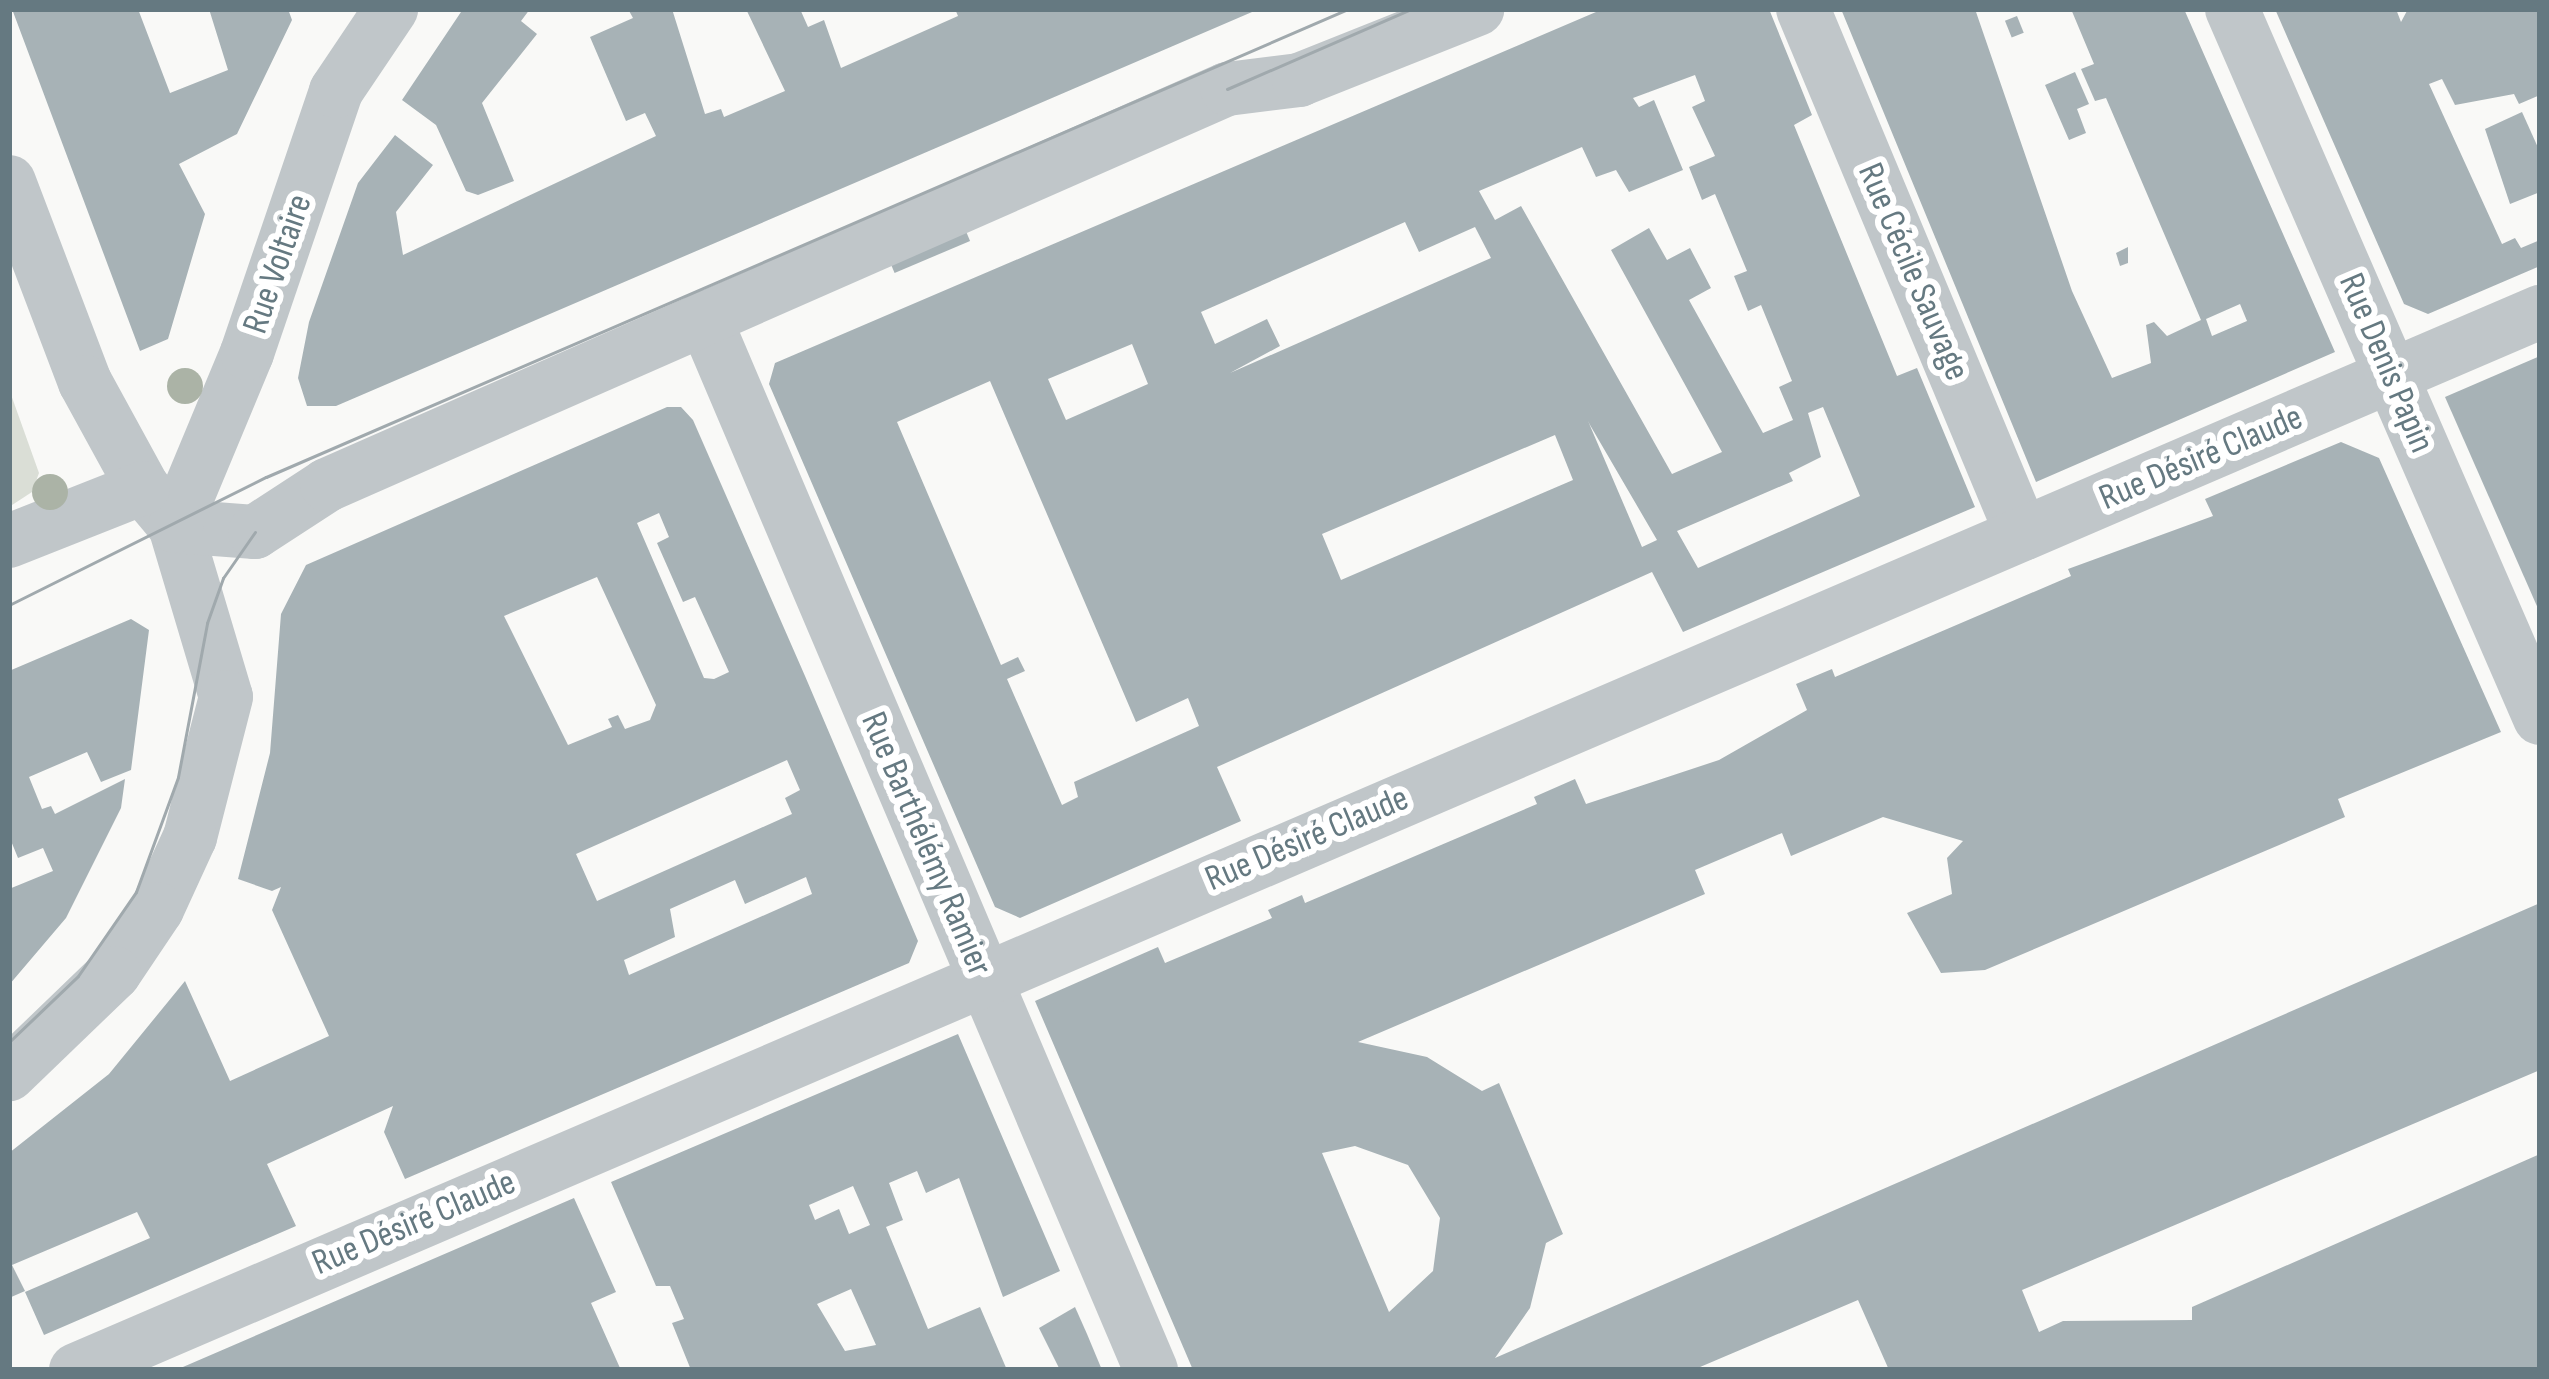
<!DOCTYPE html>
<html>
<head>
<meta charset="utf-8">
<style>
	body { margin:0 }
	#map { position:relative; width:2549px; height:1379px; overflow:hidden; background:#f9f9f7; font-family:"Sofia Sans Condensed",sans-serif }
	div>[style] { position:absolute }
	[style*='--x'] { left:calc(var(--x)*1px); top:calc(var(--y)*1px); width:calc(var(--w)*1px); rotate:calc(var(--a)*1deg) }
	.green>* { inset:0; background:#daded6 }
	.building>* { inset:0; background:#a7b2b6; transform-origin:0 0 }
	.minor>* { height:54px; margin:-27px; padding:0 27px; transform-origin:27px; border-radius:27px; background:#c0c6c9 }
	.tram>* { height:3px; margin:-1.5px; padding:0 1.5px; transform-origin:1.5px; border-radius:1.5px; background:#a0a9ad }
	.trees>* { width:36px; height:36px; margin:-18px; border-radius:50%; background:#abb3a6 }
	span { translate:-50% -50%; white-space:nowrap; text-align:center; line-height:1.15; -webkit-text-stroke:12px #fff; paint-order:stroke }
	.street-label { font-size:36px; color:#657981 }
	.frame { position:absolute; inset:0; border:12px solid #657981; pointer-events:none }
</style>
</head>
<body>
<div id="map">
	<div class="green">
		<div style="clip-path:polygon(9px 389px,39px 473px,32px 492px,9px 507px)"></div>
	</div>
	<div class="building">
		<div style="clip-path:polygon(12px 9px,138px 9px,170px 93px,228px 70px,209px 9px,288px 9px,292px 20px,237px 134px,179px 164px,205px 214px,168px 339px,140px 351px)"></div>
		<div style="clip-path:polygon(463px 9px,530px 9px,521px 21px,537px 34px,482px 103px,514px 181px,478px 195px,466px 191px,436px 125px,402px 100px)"></div>
		<div style="clip-path:polygon(628px 9px,672px 9px,705px 114px,721px 109px,724px 117px,785px 91px,746px 9px,800px 9px,808px 27px,824px 20px,841px 68px,958px 16px,955px 9px,1259px 9px,336px 406px,307px 406px,298px 378px,309px 322px,358px 183px,395px 135px,433px 165px,396px 212px,403px 255px,656px 136px,645px 113px,626px 121px,590px 37px,633px 18px)"></div>
		<div style="clip-path:polygon(evenodd,1603px 9px,1769px 9px,1812px 115px,1794px 125px,1897px 376px,1917px 368px,1975px 507px,1683px 632px,1652px 572px,1217px 767px,1241px 821px,1020px 918px,995px 907px,769px 384px,775px 363px,1603px 9px,1695px 75px,1705px 101px,1692px 107px,1715px 156px,1689px 167px,1702px 200px,1715px 194px,1747px 271px,1734px 276px,1748px 311px,1761px 305px,1792px 381px,1779px 387px,1793px 420px,1763px 433px,1689px 300px,1711px 288px,1690px 248px,1667px 260px,1649px 228px,1611px 250px,1722px 452px,1672px 474px,1521px 206px,1495px 220px,1479px 191px,1582px 147px,1596px 177px,1616px 170px,1629px 192px,1683px 170px,1654px 100px,1639px 107px,1633px 98px,1695px 75px,1603px 9px,1405px 222px,1419px 252px,1475px 227px,1491px 258px,1230px 373px,1280px 346px,1267px 319px,1215px 344px,1201px 312px,1405px 222px,1603px 9px,1132px 344px,1148px 384px,1066px 420px,1048px 379px,1132px 344px,1603px 9px,990px 381px,1136px 722px,1188px 698px,1199px 726px,1074px 782px,1078px 797px,1062px 805px,1007px 679px,1025px 671px,1018px 657px,1001px 665px,897px 422px,990px 381px,1603px 9px,1823px 407px,1860px 496px,1698px 568px,1677px 531px,1793px 481px,1789px 473px,1821px 457px,1808px 413px,1823px 407px,1603px 9px,1588px 421px,1590px 425px,1657px 540px,1642px 547px,1588px 421px,1603px 9px,1555px 435px,1573px 480px,1341px 580px,1322px 534px,1555px 435px)"></div>
		<div style="clip-path:polygon(evenodd,1841px 9px,1975px 9px,2072px 291px,2112px 378px,2151px 363px,2146px 325px,2154px 322px,2167px 336px,2201px 320px,2106px 98px,2095px 101px,2081px 69px,2094px 64px,2071px 9px,2184px 9px,2335px 352px,2036px 482px,1841px 9px,2240px 304px,2247px 321px,2212px 336px,2206px 319px,2240px 304px)"></div>
		<div style="clip-path:polygon(2275px 9px,2396px 9px,2401px 22px,2408px 9px,2540px 9px,2540px 95px,2519px 104px,2514px 94px,2455px 105px,2442px 79px,2429px 84px,2502px 244px,2515px 238px,2521px 248px,2540px 240px,2540px 266px,2428px 314px,2404px 304px)"></div>
		<div style="left:2017px;top:16px;width:18px;height:13px;rotate:68deg"></div>
		<div style="clip-path:polygon(2075px 72px,2089px 104px,2077px 109px,2086px 133px,2069px 140px,2045px 85px)"></div>
		<div style="clip-path:polygon(2522px 112px,2540px 152px,2540px 192px,2510px 204px,2485px 129px)"></div>
		<div style="left:965px;top:229px;width:13px;height:82px;rotate:67deg"></div>
		<div style="clip-path:polygon(2128px 247px,2128px 263px,2120px 266px,2116px 253px)"></div>
		<div style="clip-path:polygon(2540px 356px,2540px 613px,2445px 397px)"></div>
		<div style="clip-path:polygon(evenodd,667px 407px,681px 407px,693px 420px,805px 676px,918px 941px,909px 963px,405px 1179px,384px 1132px,393px 1106px,267px 1164px,296px 1226px,44px 1335px,25px 1292px,150px 1238px,137px 1212px,12px 1265px,25px 1291px,9px 1298px,9px 1153px,109px 1074px,185px 981px,230px 1081px,329px 1036px,272px 910px,281px 887px,272px 891px,238px 879px,270px 753px,281px 614px,306px 565px,667px 407px,659px 513px,669px 537px,657px 543px,683px 602px,695px 597px,729px 672px,714px 679px,704px 678px,637px 523px,659px 513px,667px 407px,597px 577px,656px 705px,650px 720px,625px 729px,618px 715px,608px 719px,612px 727px,568px 745px,504px 616px,597px 577px,667px 407px,787px 760px,800px 790px,785px 798px,792px 814px,597px 901px,576px 854px,787px 760px,667px 407px,806px 877px,812px 894px,629px 975px,624px 960px,675px 937px,670px 909px,735px 880px,745px 904px,806px 877px)"></div>
		<div style="clip-path:polygon(evenodd,2341px 442px,2379px 458px,2501px 732px,2338px 799px,2345px 817px,1985px 970px,1941px 973px,1907px 913px,1952px 894px,1947px 858px,1963px 841px,1883px 817px,1791px 856px,1782px 833px,1695px 870px,1705px 894px,1358px 1042px,1427px 1057px,1482px 1091px,1499px 1083px,1563px 1234px,1546px 1243px,1530px 1308px,1495px 1358px,2540px 903px,2540px 1070px,2022px 1290px,2039px 1332px,2063px 1321px,2192px 1320px,2192px 1307px,2540px 1154px,2540px 1370px,1889px 1370px,1858px 1300px,1693px 1370px,1193px 1370px,1035px 1001px,1158px 947px,1165px 963px,1272px 918px,1268px 910px,1277px 906px,1302px 895px,1305px 903px,1537px 804px,1534px 797px,1575px 779px,1586px 804px,1719px 760px,1807px 710px,1796px 684px,1832px 669px,1835px 677px,2071px 576px,2068px 569px,2213px 516px,2205px 499px,2341px 442px,1355px 1146px,1408px 1165px,1440px 1218px,1433px 1271px,1389px 1312px,1322px 1153px,1355px 1146px)"></div>
		<div style="clip-path:polygon(131px 619px,149px 630px,131px 770px,101px 782px,87px 752px,29px 777px,42px 809px,51px 806px,55px 814px,125px 779px,121px 808px,66px 918px,9px 985px,9px 889px,53px 871px,43px 848px,18px 858px,9px 836px,9px 671px)"></div>
		<div style="clip-path:polygon(evenodd,958px 1034px,1060px 1271px,1003px 1297px,959px 1178px,926px 1193px,917px 1171px,889px 1183px,903px 1220px,886px 1227px,928px 1329px,980px 1307px,1007px 1370px,691px 1370px,672px 1323px,684px 1319px,670px 1286px,656px 1286px,611px 1182px,958px 1034px,853px 1186px,870px 1225px,849px 1234px,839px 1209px,815px 1220px,809px 1205px,853px 1186px,958px 1034px,851px 1289px,876px 1345px,845px 1351px,817px 1304px,851px 1289px)"></div>
		<div style="clip-path:polygon(574px 1198px,616px 1292px,591px 1303px,620px 1368px,176px 1370px)"></div>
		<div style="clip-path:polygon(1075px 1307px,1087px 1334px,1102px 1370px,1060px 1370px,1039px 1328px)"></div>
	</div>
	<div class="minor">
		<div style="--x:1803;--y:9;--w:569;--a:67.36"></div>
		<div style="--x:2232;--y:9;--w:773;--a:66.52"></div>
		<div style="--x:9;--y:182;--w:214;--a:69.2"></div>
		<div style="--x:85;--y:382;--w:121;--a:61.3"></div>
		<div style="--x:143;--y:488;--w:50;--a:49.9"></div>
		<div style="--x:175;--y:526;--w:178;--a:73.4"></div>
		<div style="--x:226;--y:697;--w:145;--a:104.4"></div>
		<div style="--x:190;--y:837;--w:79;--a:114.6"></div>
		<div style="--x:157;--y:909;--w:77;--a:123.9"></div>
		<div style="--x:114;--y:973;--w:146;--a:136.1"></div>
		<div style="--x:704;--y:317;--w:1144;--a:67"></div>
		<div style="--x:175;--y:526;--w:80;--a:4.3"></div>
		<div style="--x:255;--y:532;--w:86;--a:-33.1"></div>
		<div style="--x:327;--y:485;--w:983;--a:-23.75"></div>
		<div style="--x:1227;--y:89;--w:73;--a:-7.1"></div>
		<div style="--x:1299;--y:80;--w:192;--a:-21.7"></div>
		<div style="--x:175;--y:526;--w:187;--a:-67.4"></div>
		<div style="--x:247;--y:353;--w:277;--a:-71.2"></div>
		<div style="--x:336;--y:91;--w:99;--a:-56.1"></div>
		<div style="--x:9;--y:541;--w:144;--a:-21.6"></div>
		<div style="--x:76;--y:1370;--w:2682;--a:-23.24"></div>
	</div>
	<div class="tram">
		<div style="--x:1227;--y:89;--w:201;--a:-23.5"></div>
		<div style="--x:9;--y:605;--w:287;--a:-26.5"></div>
		<div style="--x:266;--y:477;--w:1179;--a:-23.39"></div>
		<div style="--x:9;--y:1042;--w:95;--a:-43.7"></div>
		<div style="--x:78;--y:976;--w:102;--a:-55.4"></div>
		<div style="--x:136;--y:892;--w:122;--a:-69.9"></div>
		<div style="--x:178;--y:777;--w:157;--a:-79.3"></div>
		<div style="--x:207;--y:623;--w:48;--a:-70.4"></div>
		<div style="--x:223;--y:578;--w:56;--a:-55.2"></div>
	</div>
	<div class="trees">
		<div style="left:185px;top:386px"></div>
		<div style="left:50px;top:492px"></div>
	</div>
	<div class="street-label">
		<span style="left:278px;top:264px;rotate:-71deg">Rue Voltaire</span>
		<span style="left:1913px;top:272px;rotate:67deg">Rue Cécile Sauvage</span>
		<span style="left:2386px;top:363px;rotate:67deg">Rue Denis Papin</span>
		<span style="left:2201px;top:458px;rotate:-23deg">Rue Désiré Claude</span>
		<span style="left:1307px;top:839px;rotate:-23deg">Rue Désiré Claude</span>
		<span style="left:926px;top:844px;rotate:67deg">Rue Barthélémy Ramier</span>
		<span style="left:414px;top:1223px;rotate:-23deg">Rue Désiré Claude</span>
	</div>
	<div class="frame"></div>
</div>
</body>
</html>
